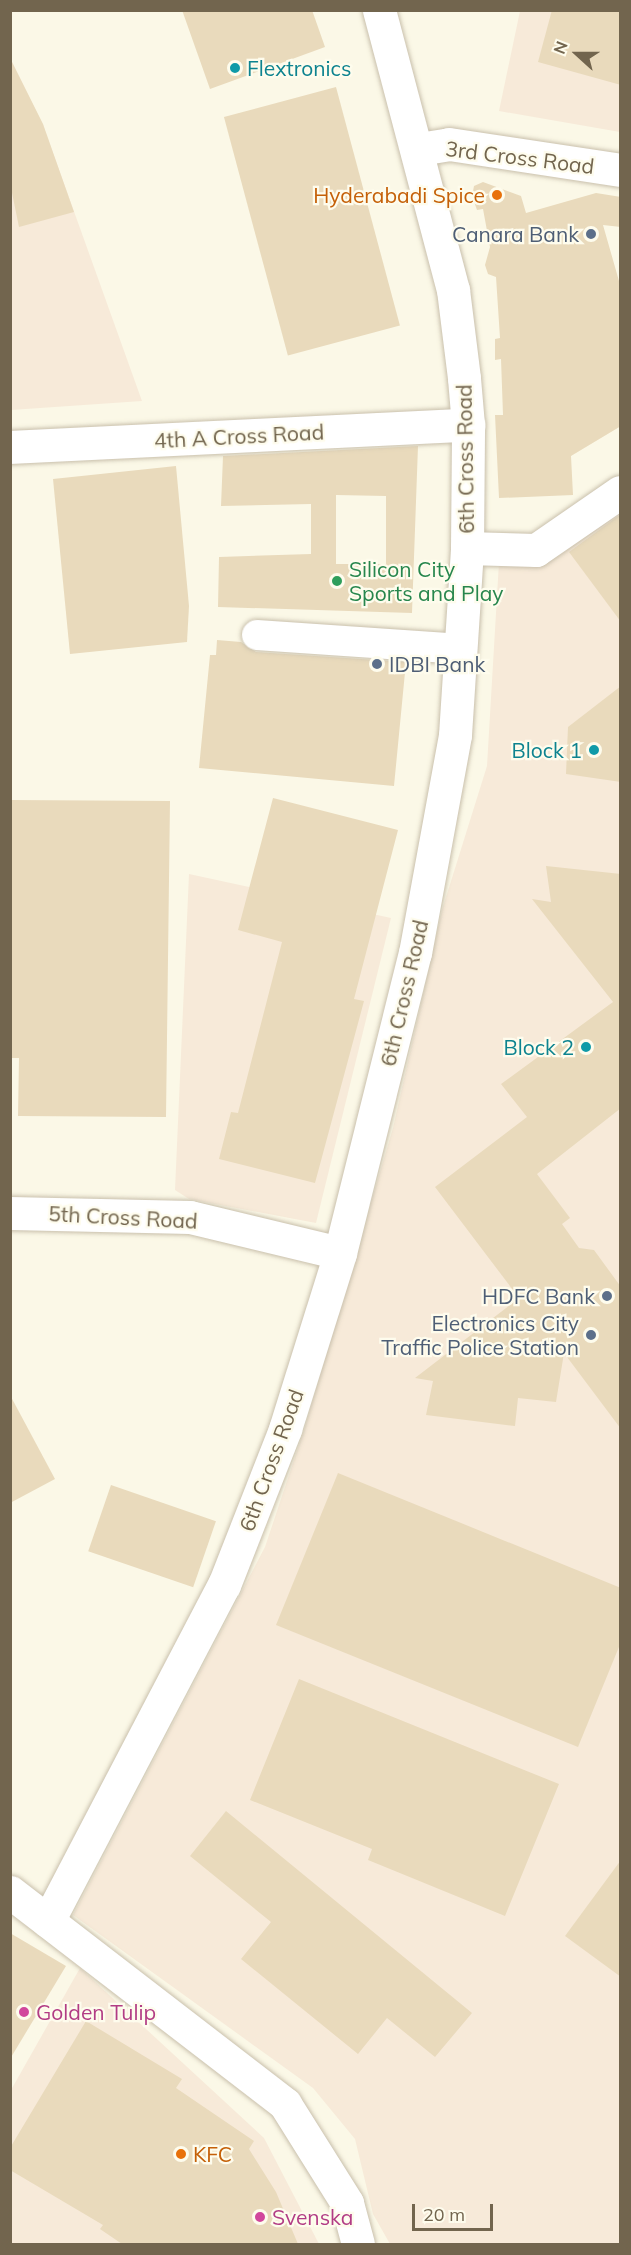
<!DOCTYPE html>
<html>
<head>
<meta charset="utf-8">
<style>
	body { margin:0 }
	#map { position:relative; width:631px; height:2255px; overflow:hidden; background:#fbf8e7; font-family:Mulish,sans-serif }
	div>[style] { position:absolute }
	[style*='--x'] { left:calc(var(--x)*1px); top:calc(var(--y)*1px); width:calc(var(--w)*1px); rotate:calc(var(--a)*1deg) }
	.commercial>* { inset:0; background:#f7ead9 }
	.building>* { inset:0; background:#e9dabc; transform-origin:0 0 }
	.roads { filter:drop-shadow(0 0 2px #c9c0ac) drop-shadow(0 0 2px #c9c0ac) }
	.minor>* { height:30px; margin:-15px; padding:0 15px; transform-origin:15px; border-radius:15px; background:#fff }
	.tertiary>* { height:33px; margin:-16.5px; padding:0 16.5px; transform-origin:16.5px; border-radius:16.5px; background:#fff }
	.secondary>* { height:33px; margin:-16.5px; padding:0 16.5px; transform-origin:16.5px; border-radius:16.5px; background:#fff }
	.dots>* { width:16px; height:16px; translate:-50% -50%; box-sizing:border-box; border:3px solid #fefced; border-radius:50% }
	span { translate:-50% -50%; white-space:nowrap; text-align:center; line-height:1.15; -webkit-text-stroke:4.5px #fefced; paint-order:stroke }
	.culture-label { font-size:21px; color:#0d838f }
	.left { translate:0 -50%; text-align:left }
	.right { translate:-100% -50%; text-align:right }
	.street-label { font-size:21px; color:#72654e }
	.food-label { font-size:21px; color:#c56008 }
	.service-label { font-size:21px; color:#4e5e75 }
	.leisure-label { font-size:21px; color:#27864d }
	.hotel-label { font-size:21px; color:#b23c85 }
	.frame { position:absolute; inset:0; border:12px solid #72654e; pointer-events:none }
	.north { position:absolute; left:547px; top:24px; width:60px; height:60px; -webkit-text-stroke:4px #fefced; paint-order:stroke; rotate:291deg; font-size:16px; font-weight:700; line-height:24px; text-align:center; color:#72654e }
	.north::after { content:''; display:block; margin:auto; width:21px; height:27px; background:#72654e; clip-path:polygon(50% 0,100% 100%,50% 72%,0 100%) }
	.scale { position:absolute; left:412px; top:2204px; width:81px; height:27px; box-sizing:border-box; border:3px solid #72654e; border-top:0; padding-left:8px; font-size:18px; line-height:21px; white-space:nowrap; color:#72654e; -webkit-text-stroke:4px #fefced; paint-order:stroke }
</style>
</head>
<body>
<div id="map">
	<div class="commercial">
		<div style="clip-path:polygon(520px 11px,620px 11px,620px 132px,499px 111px)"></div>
		<div style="clip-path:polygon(10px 58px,43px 125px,142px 401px,11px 410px)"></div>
		<div style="clip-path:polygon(620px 483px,620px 2244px,390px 2244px,373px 2214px,355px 2139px,313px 2088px,73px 1915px,265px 1547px,304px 1430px,393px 1128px,442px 910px,487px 766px,499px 562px)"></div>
		<div style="clip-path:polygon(189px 874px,391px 918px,316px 1223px,189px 1199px,175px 1190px)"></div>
		<div style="clip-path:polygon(80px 1968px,264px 2138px,319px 2244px,11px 2244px,11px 2090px)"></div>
	</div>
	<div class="building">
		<div style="clip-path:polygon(182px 10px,312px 10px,325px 47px,210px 89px)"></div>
		<div style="clip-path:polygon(552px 10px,621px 10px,621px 85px,538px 62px)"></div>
		<div style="clip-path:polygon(10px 58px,43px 124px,74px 212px,19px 227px,10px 183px)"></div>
		<div style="left:336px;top:87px;width:247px;height:116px;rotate:75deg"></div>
		<div style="clip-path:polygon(483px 182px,521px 196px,526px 213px,596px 193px,621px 197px,621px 227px,603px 225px,621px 288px,621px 426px,571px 456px,573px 495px,499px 498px,495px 415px,503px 415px,501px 359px,495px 360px,495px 339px,500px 338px,496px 277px,488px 274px,485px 265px,490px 247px,483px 209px,477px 210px,472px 196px,474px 186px)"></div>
		<div style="clip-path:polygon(evenodd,418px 446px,412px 613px,218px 607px,219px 557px,311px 554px,311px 504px,221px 506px,223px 456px,418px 446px,336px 495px,386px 496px,386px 564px,336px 564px,336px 495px)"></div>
		<div style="clip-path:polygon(176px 466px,189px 606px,187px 642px,70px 654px,53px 479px)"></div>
		<div style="clip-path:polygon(621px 514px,621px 622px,569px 552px)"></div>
		<div style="clip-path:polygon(217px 640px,241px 642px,256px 652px,406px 662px,394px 786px,199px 768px,210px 655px,216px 655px)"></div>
		<div style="clip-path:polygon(621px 686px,621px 782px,566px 774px,568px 727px)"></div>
		<div style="clip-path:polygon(273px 798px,398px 830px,354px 999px,364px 1001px,315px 1183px,219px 1159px,231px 1112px,238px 1113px,282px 942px,238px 930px)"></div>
		<div style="clip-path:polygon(10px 800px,170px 801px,166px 1117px,18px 1116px,19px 1058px,10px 1058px)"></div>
		<div style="clip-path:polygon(546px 866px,621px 874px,621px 1108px,537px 1174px,570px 1218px,562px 1224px,579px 1248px,594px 1250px,621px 1287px,621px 1429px,564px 1353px,556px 1402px,518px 1398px,515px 1426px,426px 1415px,433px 1381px,415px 1378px,519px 1298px,435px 1187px,527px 1117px,501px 1084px,613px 1002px,532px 899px,551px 902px)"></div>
		<div style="clip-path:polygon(10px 1395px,55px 1479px,10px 1503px)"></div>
		<div style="clip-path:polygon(338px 1473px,621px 1588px,621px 1642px,578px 1747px,276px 1625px)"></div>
		<div style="left:111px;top:1485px;width:111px;height:70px;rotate:19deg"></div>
		<div style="clip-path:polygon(299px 1679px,559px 1784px,505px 1916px,368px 1860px,372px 1849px,250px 1800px)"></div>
		<div style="clip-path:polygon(226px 1811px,472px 2013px,435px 2057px,387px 2018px,358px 2054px,241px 1959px,271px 1922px,190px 1856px)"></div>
		<div style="clip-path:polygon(621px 1860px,621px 1977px,565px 1936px)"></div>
		<div style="clip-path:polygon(10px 1933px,66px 1966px,10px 2059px)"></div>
		<div style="clip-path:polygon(86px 2021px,182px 2079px,176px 2088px,254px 2141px,249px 2149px,276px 2192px,298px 2244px,122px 2244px,100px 2229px,103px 2225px,10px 2170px,10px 2148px)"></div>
	</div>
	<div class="roads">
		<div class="minor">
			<div style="--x:257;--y:635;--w:205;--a:3.9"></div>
		</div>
		<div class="tertiary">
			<div style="--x:419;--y:149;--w:30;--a:-9"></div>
			<div style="--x:449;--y:144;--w:173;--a:8.6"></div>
			<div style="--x:10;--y:447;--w:459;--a:-2.8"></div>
			<div style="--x:467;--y:548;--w:69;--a:1.7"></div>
			<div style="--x:536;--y:550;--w:102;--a:-34.6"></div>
			<div style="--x:10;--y:1213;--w:180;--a:1.3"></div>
			<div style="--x:190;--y:1217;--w:154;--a:13.5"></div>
			<div style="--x:48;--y:1921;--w:379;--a:-62.4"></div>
			<div style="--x:224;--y:1585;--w:168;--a:-68.6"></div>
			<div style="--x:285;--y:1429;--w:184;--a:-72.6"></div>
			<div style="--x:340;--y:1253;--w:309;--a:-76"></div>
			<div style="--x:415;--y:953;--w:222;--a:-79.6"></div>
			<div style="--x:455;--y:735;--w:187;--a:-86.3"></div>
			<div style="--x:467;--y:548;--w:123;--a:-89.5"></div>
			<div style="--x:468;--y:425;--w:47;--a:-94.9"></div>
			<div style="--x:464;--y:378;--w:89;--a:-97.1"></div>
			<div style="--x:453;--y:290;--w:290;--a:-104.8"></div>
		</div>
		<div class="secondary">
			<div style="--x:10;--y:1892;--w:347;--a:37.6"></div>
			<div style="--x:285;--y:2104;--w:117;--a:57.9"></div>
			<div style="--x:347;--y:2203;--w:42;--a:75"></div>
		</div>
	</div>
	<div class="dots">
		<div style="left:235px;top:68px;background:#0f9aa8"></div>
		<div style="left:497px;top:195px;background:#e8710a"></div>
		<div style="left:591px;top:234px;background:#5c6f8a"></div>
		<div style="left:337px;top:581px;background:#2e9e5b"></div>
		<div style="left:377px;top:664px;background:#5c6f8a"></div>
		<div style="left:594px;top:750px;background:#0f9aa8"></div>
		<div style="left:586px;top:1047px;background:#0f9aa8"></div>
		<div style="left:607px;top:1296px;background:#5c6f8a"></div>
		<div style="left:591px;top:1335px;background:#5c6f8a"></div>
		<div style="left:24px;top:2012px;background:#d1479c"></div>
		<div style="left:181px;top:2154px;background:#e8710a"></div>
		<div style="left:260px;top:2217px;background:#d1479c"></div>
	</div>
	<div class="culture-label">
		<span class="left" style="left:247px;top:68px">Flextronics</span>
		<span class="right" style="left:582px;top:750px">Block 1</span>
		<span class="right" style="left:574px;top:1047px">Block 2</span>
	</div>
	<div class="street-label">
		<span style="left:520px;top:157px;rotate:7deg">3rd Cross Road</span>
		<span style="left:239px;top:436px;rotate:-3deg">4th A Cross Road</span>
		<span style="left:465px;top:459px;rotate:-91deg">6th Cross Road</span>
		<span style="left:404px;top:993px;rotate:-77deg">6th Cross Road</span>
		<span style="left:123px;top:1217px;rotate:3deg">5th Cross Road</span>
		<span style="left:271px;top:1460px;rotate:-70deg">6th Cross Road</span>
	</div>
	<div class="food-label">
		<span class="right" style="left:485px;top:195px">Hyderabadi Spice</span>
		<span class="left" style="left:193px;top:2154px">KFC</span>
	</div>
	<div class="service-label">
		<span class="right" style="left:579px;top:234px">Canara Bank</span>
		<span class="left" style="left:389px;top:664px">IDBI Bank</span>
		<span class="right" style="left:595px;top:1296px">HDFC Bank</span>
		<span class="right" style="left:579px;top:1335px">Electronics City<br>Traffic Police Station</span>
	</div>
	<div class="leisure-label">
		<span class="left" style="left:349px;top:581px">Silicon City<br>Sports and Play</span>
	</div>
	<div class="hotel-label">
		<span class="left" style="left:36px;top:2012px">Golden Tulip</span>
		<span class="left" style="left:272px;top:2217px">Svenska</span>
	</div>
	<div class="frame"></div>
	<div class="north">N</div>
	<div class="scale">20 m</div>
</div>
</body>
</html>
